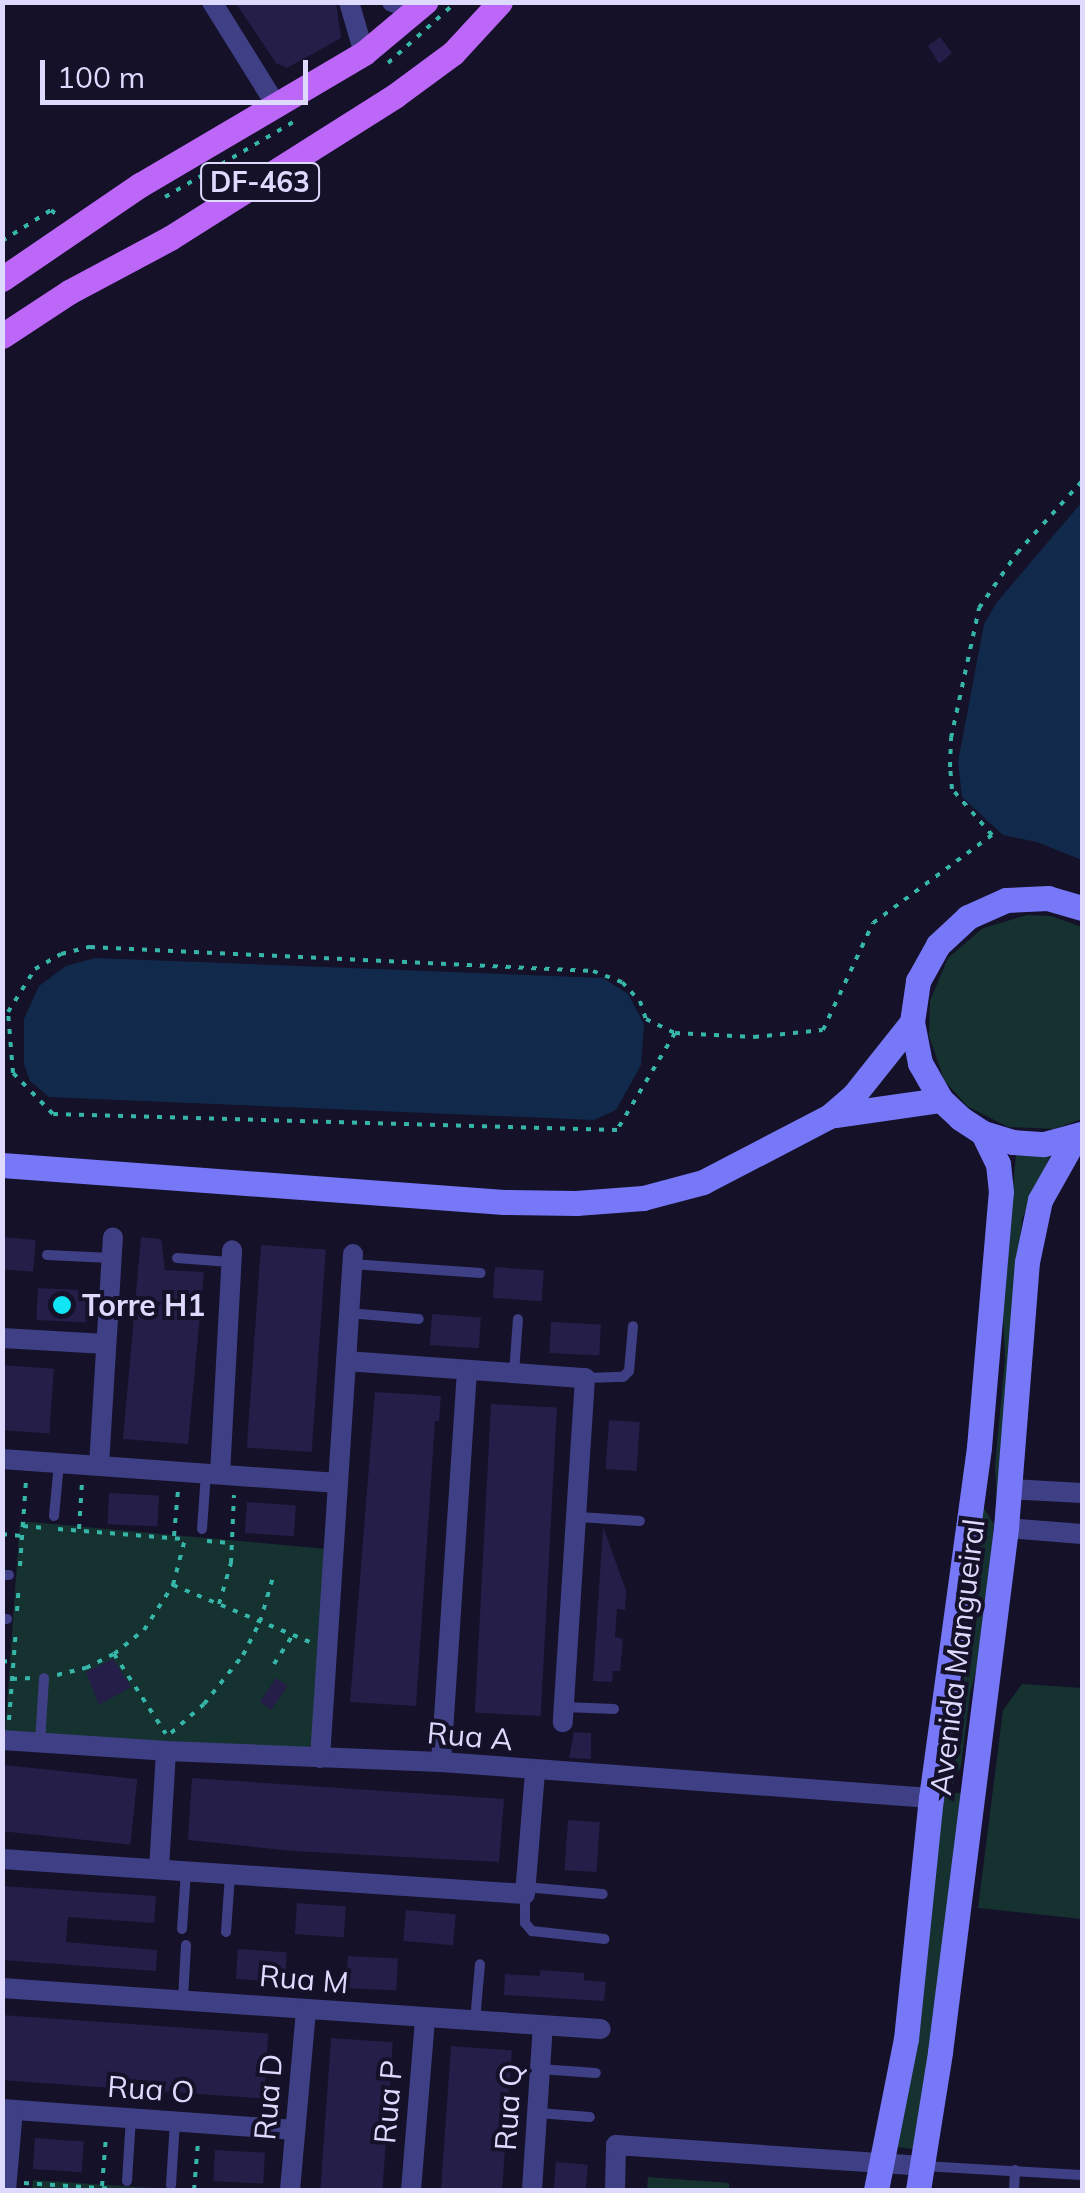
<!DOCTYPE html>
<html>
<head>
<meta charset="utf-8">
<style>
	body { margin:0 }
	#map { position:relative; width:1085px; height:2193px; overflow:hidden; background:#141128; font-family:Mulish,sans-serif }
	div>[style] { position:absolute }
	[style*='--x'] { left:calc(var(--x)*1px); top:calc(var(--y)*1px); width:calc(var(--w)*1px); rotate:calc(var(--a)*1deg) }
	.green>* { inset:0; background:#153230; transform-origin:0 0 }
	.water>* { inset:0; background:#112a4c }
	.building>* { inset:0; background:#251e48; transform-origin:0 0 }
	.path>* { height:4px; margin-top:-2px; transform-origin:0; background:repeating-linear-gradient(90deg,#36b5a9 0 5px,transparent 0 13px) }
	.lane>* { height:10px; margin:-5px; padding:0 5px; transform-origin:5px; border-radius:5px; background:#3f3f85 }
	.street>* { height:20px; margin:-10px; padding:0 10px; transform-origin:10px; border-radius:10px; background:#3f3f85 }
	.secondary>* { height:25px; margin:-12.5px; padding:0 12.5px; transform-origin:12.5px; border-radius:12.5px; background:#7678f8 }
	.primary>* { height:25px; margin:-12.5px; padding:0 12.5px; transform-origin:12.5px; border-radius:12.5px; background:#bc67f8 }
	.dots>* { width:28px; height:28px; translate:-50% -50%; box-sizing:border-box; border:5px solid #141128; border-radius:50% }
	span { translate:-50% -50%; white-space:nowrap; text-align:center; line-height:1.15; -webkit-text-stroke:8px #141128; paint-order:stroke }
	.shield-label span { padding:2px 8px; background:#141128; border:2px solid; border-radius:8px; -webkit-text-stroke-width:0 }
	.shield-label { font-size:28px; color:#dddafd; font-weight:700 }
	.poi-label { font-size:30px; color:#dddafd; font-weight:700 }
	.left { translate:0 -50%; text-align:left }
	.street-label { font-size:30px; color:#dddafd }
	.frame { position:absolute; inset:0; border:5px solid #dddafd; pointer-events:none }
	.scale { position:absolute; left:40px; top:60px; width:268px; height:45px; box-sizing:border-box; border:5px solid #dddafd; border-top:0; padding-left:12px; font-size:30px; line-height:35px; white-space:nowrap; color:#dddafd; -webkit-text-stroke:8px #141128; paint-order:stroke }
</style>
</head>
<body>
<div id="map">
	<div class="green">
		<div style="clip-path:polygon(1027px 915px,1051px 916px,1082px 927px,1082px 1119px,1054px 1129px,1008px 1127px,967px 1106px,944px 1080px,929px 1036px,930px 1001px,948px 958px,983px 928px)"></div>
		<div style="clip-path:polygon(1016px 1155px,1050px 1156px,1022px 1219px,997px 1504px,995px 1466px,1005px 1358px,1002px 1296px)"></div>
		<div style="clip-path:polygon(983px 1507px,994px 1524px,985px 1635px,970px 1694px,961px 1766px,952px 1786px)"></div>
		<div style="clip-path:polygon(20px 1521px,327px 1549px,314px 1740px,308px 1749px,299px 1753px,5px 1732px)"></div>
		<div style="clip-path:polygon(1022px 1684px,1082px 1688px,1082px 1919px,978px 1908px,1003px 1710px)"></div>
		<div style="left:965px;top:1794px;width:359px;height:24px;rotate:98deg"></div>
		<div style="clip-path:polygon(648px 2177px,729px 2183px,729px 2190px,647px 2190px)"></div>
		<div style="clip-path:polygon(33px 2180px,182px 2190px,32px 2190px)"></div>
	</div>
	<div class="water">
		<div style="clip-path:polygon(1082px 502px,1082px 860px,1037px 842px,1003px 835px,962px 797px,958px 762px,984px 624px,997px 602px)"></div>
		<div style="clip-path:polygon(95px 958px,603px 978px,628px 994px,644px 1024px,641px 1065px,616px 1110px,594px 1120px,49px 1097px,30px 1081px,24px 1064px,24px 1019px,39px 986px,66px 966px)"></div>
	</div>
	<div class="building">
		<div style="clip-path:polygon(235px 2px,336px 2px,341px 38px,287px 68px,276px 63px)"></div>
		<div style="clip-path:polygon(940px 37px,952px 53px,939px 64px,928px 46px)"></div>
		<div style="left:2px;top:1237px;width:34px;height:32px;rotate:5deg"></div>
		<div style="clip-path:polygon(141px 1237px,161px 1239px,165px 1270px,204px 1272px,188px 1444px,123px 1439px)"></div>
		<div style="left:261px;top:1245px;width:65px;height:203px;rotate:4deg"></div>
		<div style="left:495px;top:1267px;width:49px;height:31px;rotate:4deg"></div>
		<div style="left:38px;top:1288px;width:50px;height:32px;rotate:3deg"></div>
		<div style="left:432px;top:1314px;width:49px;height:31px;rotate:4deg"></div>
		<div style="left:551px;top:1322px;width:50px;height:31px;rotate:3deg"></div>
		<div style="left:2px;top:1365px;width:52px;height:65px;rotate:4deg"></div>
		<div style="clip-path:polygon(375px 1392px,441px 1396px,439px 1421px,435px 1421px,416px 1706px,350px 1702px)"></div>
		<div style="left:491px;top:1404px;width:66px;height:309px;rotate:3deg"></div>
		<div style="left:609px;top:1420px;width:31px;height:49px;rotate:4deg"></div>
		<div style="left:109px;top:1493px;width:50px;height:31px;rotate:3deg"></div>
		<div style="left:247px;top:1502px;width:49px;height:31px;rotate:4deg"></div>
		<div style="clip-path:polygon(603px 1527px,626px 1590px,625px 1610px,617px 1609px,615px 1637px,623px 1639px,620px 1671px,613px 1671px,612px 1682px,593px 1681px)"></div>
		<div style="clip-path:polygon(113px 1659px,131px 1687px,99px 1705px,86px 1672px)"></div>
		<div style="left:276px;top:1678px;width:14px;height:29px;rotate:34deg"></div>
		<div style="clip-path:polygon(574px 1732px,591px 1733px,591px 1759px,569px 1758px)"></div>
		<div style="left:4px;top:1765px;width:134px;height:66px;rotate:6deg"></div>
		<div style="clip-path:polygon(192px 1778px,504px 1799px,499px 1862px,293px 1851px,188px 1840px)"></div>
		<div style="left:568px;top:1820px;width:32px;height:50px;rotate:4deg"></div>
		<div style="clip-path:polygon(2px 1886px,156px 1896px,154px 1923px,68px 1917px,66px 1942px,157px 1950px,156px 1971px,2px 1960px)"></div>
		<div style="left:297px;top:1903px;width:49px;height:31px;rotate:4deg"></div>
		<div style="left:406px;top:1910px;width:50px;height:31px;rotate:5deg"></div>
		<div style="left:238px;top:1949px;width:49px;height:30px;rotate:4deg"></div>
		<div style="left:348px;top:1956px;width:50px;height:32px;rotate:3deg"></div>
		<div style="clip-path:polygon(540px 1970px,584px 1973px,584px 1980px,606px 1982px,604px 2001px,504px 1995px,505px 1974px,540px 1976px)"></div>
		<div style="left:2px;top:2015px;width:267px;height:65px;rotate:4deg"></div>
		<div style="left:331px;top:2038px;width:62px;height:153px;rotate:4deg"></div>
		<div style="left:451px;top:2046px;width:61px;height:145px;rotate:4deg"></div>
		<div style="left:35px;top:2138px;width:49px;height:31px;rotate:4deg"></div>
		<div style="left:215px;top:2150px;width:50px;height:31px;rotate:3deg"></div>
		<div style="left:556px;top:2162px;width:32px;height:28px;rotate:5deg"></div>
	</div>
	<div class="path">
		<div style="--x:388;--y:63;--w:91;--a:-41.9"></div>
		<div style="--x:165;--y:197;--w:151;--a:-30.3"></div>
		<div style="--x:2;--y:241;--w:58;--a:-32.3"></div>
		<div style="--x:51;--y:210;--w:8;--a:40"></div>
		<div style="--x:675;--y:1033;--w:113;--a:120.9"></div>
		<div style="--x:617;--y:1130;--w:564;--a:-178.38"></div>
		<div style="--x:53;--y:1114;--w:57;--a:-134.3"></div>
		<div style="--x:13;--y:1073;--w:61;--a:-94.7"></div>
		<div style="--x:8;--y:1012;--w:51;--a:-57.9"></div>
		<div style="--x:35;--y:969;--w:30;--a:-30"></div>
		<div style="--x:61;--y:954;--w:30;--a:-14"></div>
		<div style="--x:90;--y:947;--w:504;--a:2.73"></div>
		<div style="--x:593;--y:971;--w:31;--a:21"></div>
		<div style="--x:622;--y:982;--w:26;--a:47"></div>
		<div style="--x:640;--y:1001;--w:19;--a:72"></div>
		<div style="--x:646;--y:1019;--w:32;--a:26"></div>
		<div style="--x:675;--y:1033;--w:79;--a:2.9"></div>
		<div style="--x:754;--y:1037;--w:69;--a:-5.8"></div>
		<div style="--x:823;--y:1030;--w:118;--a:-65"></div>
		<div style="--x:873;--y:923;--w:148;--a:-36.5"></div>
		<div style="--x:992;--y:835;--w:61;--a:-131"></div>
		<div style="--x:952;--y:789;--w:22;--a:-95"></div>
		<div style="--x:950;--y:767;--w:29;--a:-88"></div>
		<div style="--x:951;--y:738;--w:133;--a:-77.8"></div>
		<div style="--x:979;--y:608;--w:67;--a:-55.4"></div>
		<div style="--x:1017;--y:553;--w:97;--a:-47.9"></div>
		<div style="--x:23;--y:1526;--w:25;--a:5"></div>
		<div style="--x:58;--y:1529;--w:125;--a:4.6"></div>
		<div style="--x:79;--y:1529;--w:46;--a:-86.3"></div>
		<div style="--x:2;--y:1534;--w:20;--a:6"></div>
		<div style="--x:174;--y:1536;--w:46;--a:-85"></div>
		<div style="--x:207;--y:1541;--w:25;--a:5"></div>
		<div style="--x:20;--y:1566;--w:86;--a:-86"></div>
		<div style="--x:173;--y:1585;--w:148;--a:22.6"></div>
		<div style="--x:219;--y:1604;--w:43;--a:-73.7"></div>
		<div style="--x:231;--y:1563;--w:68;--a:-87.5"></div>
		<div style="--x:17;--y:1611;--w:26;--a:-86"></div>
		<div style="--x:114;--y:1654;--w:95;--a:57"></div>
		<div style="--x:2;--y:1661;--w:11;--a:5"></div>
		<div style="--x:274;--y:1664;--w:33;--a:-57"></div>
		<div style="--x:57;--y:1675;--w:30;--a:-14"></div>
		<div style="--x:86;--y:1668;--w:31;--a:-27"></div>
		<div style="--x:114;--y:1654;--w:38;--a:-39"></div>
		<div style="--x:144;--y:1630;--w:54;--a:-57.2"></div>
		<div style="--x:173;--y:1585;--w:48;--a:-75.4"></div>
		<div style="--x:12;--y:1679;--w:20;--a:-3"></div>
		<div style="--x:9;--y:1720;--w:90;--a:-85.6"></div>
		<div style="--x:171;--y:1733;--w:44;--a:-41.3"></div>
		<div style="--x:204;--y:1704;--w:63;--a:-51.5"></div>
		<div style="--x:243;--y:1655;--w:37;--a:-63"></div>
		<div style="--x:260;--y:1622;--w:47;--a:-73.9"></div>
		<div style="--x:24;--y:2183;--w:90;--a:3.8"></div>
		<div style="--x:102;--y:2186;--w:50;--a:-85.4"></div>
		<div style="--x:194;--y:2190;--w:48;--a:-85.2"></div>
	</div>
	<div class="lane">
		<div style="--x:47;--y:1255;--w:64;--a:2.7"></div>
		<div style="--x:177;--y:1258;--w:53;--a:4.3"></div>
		<div style="--x:352;--y:1264;--w:129;--a:4"></div>
		<div style="--x:348;--y:1313;--w:71;--a:4.8"></div>
		<div style="--x:514;--y:1373;--w:54;--a:-85.8"></div>
		<div style="--x:585;--y:1378;--w:38;--a:-2"></div>
		<div style="--x:623;--y:1377;--w:8;--a:-45"></div>
		<div style="--x:629;--y:1371;--w:45;--a:-84.9"></div>
		<div style="--x:54;--y:1516;--w:53;--a:-84.6"></div>
		<div style="--x:579;--y:1517;--w:61;--a:3.8"></div>
		<div style="--x:202;--y:1529;--w:56;--a:-85.9"></div>
		<div style="--x:2;--y:1575;--w:7;--a:0"></div>
		<div style="--x:2;--y:1619;--w:5;--a:0"></div>
		<div style="--x:565;--y:1707;--w:49;--a:2.3"></div>
		<div style="--x:40;--y:1742;--w:64;--a:-86.4"></div>
		<div style="--x:525;--y:1887;--w:78;--a:5.1"></div>
		<div style="--x:525;--y:1894;--w:29;--a:90"></div>
		<div style="--x:525;--y:1923;--w:11;--a:49"></div>
		<div style="--x:532;--y:1931;--w:73;--a:6.3"></div>
		<div style="--x:182;--y:1929;--w:57;--a:-86"></div>
		<div style="--x:226;--y:1932;--w:57;--a:-86"></div>
		<div style="--x:183;--y:1999;--w:54;--a:-86.8"></div>
		<div style="--x:475;--y:2021;--w:57;--a:-85"></div>
		<div style="--x:540;--y:2069;--w:56;--a:4.1"></div>
		<div style="--x:538;--y:2113;--w:52;--a:4.4"></div>
		<div style="--x:924;--y:2166;--w:158;--a:3.3"></div>
		<div style="--x:127;--y:2181;--w:63;--a:-86.4"></div>
		<div style="--x:171;--y:2185;--w:64;--a:-86.4"></div>
		<div style="--x:1014;--y:2190;--w:20;--a:-87"></div>
	</div>
	<div class="street">
		<div style="--x:212;--y:2;--w:121;--a:58.1"></div>
		<div style="--x:349;--y:2;--w:53;--a:73.6"></div>
		<div style="--x:392;--y:2;--w:27;--a:17"></div>
		<div style="--x:2;--y:1338;--w:104;--a:3.3"></div>
		<div style="--x:346;--y:1361;--w:240;--a:4.1"></div>
		<div style="--x:585;--y:1378;--w:345;--a:93.7"></div>
		<div style="--x:2;--y:1459;--w:337;--a:4.1"></div>
		<div style="--x:99;--y:1465;--w:228;--a:-86.5"></div>
		<div style="--x:220;--y:1474;--w:224;--a:-86.9"></div>
		<div style="--x:1009;--y:1489;--w:73;--a:3.1"></div>
		<div style="--x:1006;--y:1528;--w:76;--a:4.5"></div>
		<div style="--x:2;--y:1740;--w:164;--a:3.8"></div>
		<div style="--x:166;--y:1751;--w:275;--a:2.3"></div>
		<div style="--x:441;--y:1762;--w:491;--a:4.2"></div>
		<div style="--x:320;--y:1758;--w:505;--a:-86.25"></div>
		<div style="--x:441;--y:1762;--w:391;--a:-86.2"></div>
		<div style="--x:2;--y:1859;--w:524;--a:3.83"></div>
		<div style="--x:525;--y:1894;--w:122;--a:-85.3"></div>
		<div style="--x:159;--y:1869;--w:118;--a:-86.6"></div>
		<div style="--x:2;--y:1988;--w:600;--a:3.92"></div>
		<div style="--x:2;--y:2109;--w:294;--a:4.1"></div>
		<div style="--x:6;--y:2190;--w:80;--a:-85"></div>
		<div style="--x:290;--y:2190;--w:181;--a:-84.9"></div>
		<div style="--x:411;--y:2190;--w:173;--a:-85.3"></div>
		<div style="--x:532;--y:2190;--w:164;--a:-86.2"></div>
		<div style="--x:615;--y:2190;--w:45;--a:-88.7"></div>
		<div style="--x:616;--y:2145;--w:307;--a:3.9"></div>
	</div>
	<div class="secondary">
		<div style="--x:1082;--y:908;--w:35;--a:-164"></div>
		<div style="--x:1048;--y:898;--w:42;--a:177.3"></div>
		<div style="--x:1006;--y:900;--w:42;--a:155.9"></div>
		<div style="--x:968;--y:917;--w:41;--a:137"></div>
		<div style="--x:938;--y:945;--w:41;--a:119.1"></div>
		<div style="--x:918;--y:981;--w:41;--a:98.3"></div>
		<div style="--x:912;--y:1022;--w:42;--a:79"></div>
		<div style="--x:920;--y:1063;--w:43;--a:60.4"></div>
		<div style="--x:941;--y:1100;--w:26;--a:43"></div>
		<div style="--x:960;--y:1118;--w:27;--a:33"></div>
		<div style="--x:983;--y:1133;--w:31;--a:17"></div>
		<div style="--x:1013;--y:1142;--w:31;--a:4"></div>
		<div style="--x:1044;--y:1144;--w:39;--a:-15"></div>
		<div style="--x:835;--y:1115;--w:107;--a:-8.1"></div>
		<div style="--x:2;--y:1165;--w:503;--a:4.22"></div>
		<div style="--x:504;--y:1202;--w:72;--a:0.8"></div>
		<div style="--x:576;--y:1203;--w:67;--a:-4.3"></div>
		<div style="--x:643;--y:1198;--w:62;--a:-14.9"></div>
		<div style="--x:703;--y:1182;--w:143;--a:-27.5"></div>
		<div style="--x:830;--y:1116;--w:32;--a:-41"></div>
		<div style="--x:854;--y:1095;--w:93;--a:-51.5"></div>
		<div style="--x:876;--y:2190;--w:154;--a:-78.8"></div>
		<div style="--x:906;--y:2039;--w:242;--a:-84.1"></div>
		<div style="--x:931;--y:1798;--w:354;--a:-82.2"></div>
		<div style="--x:979;--y:1447;--w:256;--a:-85.1"></div>
		<div style="--x:1001;--y:1192;--w:28;--a:-96"></div>
		<div style="--x:998;--y:1164;--w:34;--a:-116"></div>
		<div style="--x:918;--y:2190;--w:140;--a:-80.9"></div>
		<div style="--x:940;--y:2052;--w:528;--a:-82.82"></div>
		<div style="--x:1006;--y:1528;--w:267;--a:-85.5"></div>
		<div style="--x:1027;--y:1262;--w:63;--a:-78.2"></div>
		<div style="--x:1040;--y:1200;--w:71;--a:-60.6"></div>
	</div>
	<div class="primary">
		<div style="--x:2;--y:279;--w:167;--a:-34.3"></div>
		<div style="--x:140;--y:185;--w:260;--a:-30.5"></div>
		<div style="--x:364;--y:53;--w:80;--a:-39.9"></div>
		<div style="--x:2;--y:336;--w:80;--a:-33.3"></div>
		<div style="--x:69;--y:292;--w:115;--a:-28.1"></div>
		<div style="--x:170;--y:238;--w:267;--a:-32.3"></div>
		<div style="--x:396;--y:95;--w:71;--a:-36.4"></div>
		<div style="--x:453;--y:53;--w:69;--a:-47.3"></div>
	</div>
	<div class="dots">
		<div style="left:62px;top:1305px;background:#10e5f3"></div>
	</div>
	<div class="shield-label">
		<span style="left:260px;top:182px">DF-463</span>
	</div>
	<div class="poi-label">
		<span class="left" style="left:82px;top:1305px">Torre H1</span>
	</div>
	<div class="street-label">
		<span style="left:957px;top:1657px;rotate:-83deg">Avenida Mangueiral</span>
		<span style="left:470px;top:1736px;rotate:5deg">Rua A</span>
		<span style="left:304px;top:1979px;rotate:5deg">Rua M</span>
		<span style="left:151px;top:2089px;rotate:4deg">Rua O</span>
		<span style="left:268px;top:2097px;rotate:-85deg">Rua D</span>
		<span style="left:388px;top:2102px;rotate:-85deg">Rua P</span>
		<span style="left:508px;top:2107px;rotate:-86deg">Rua Q</span>
	</div>
	<div class="frame"></div>
	<div class="scale">100 m</div>
</div>
</body>
</html>
